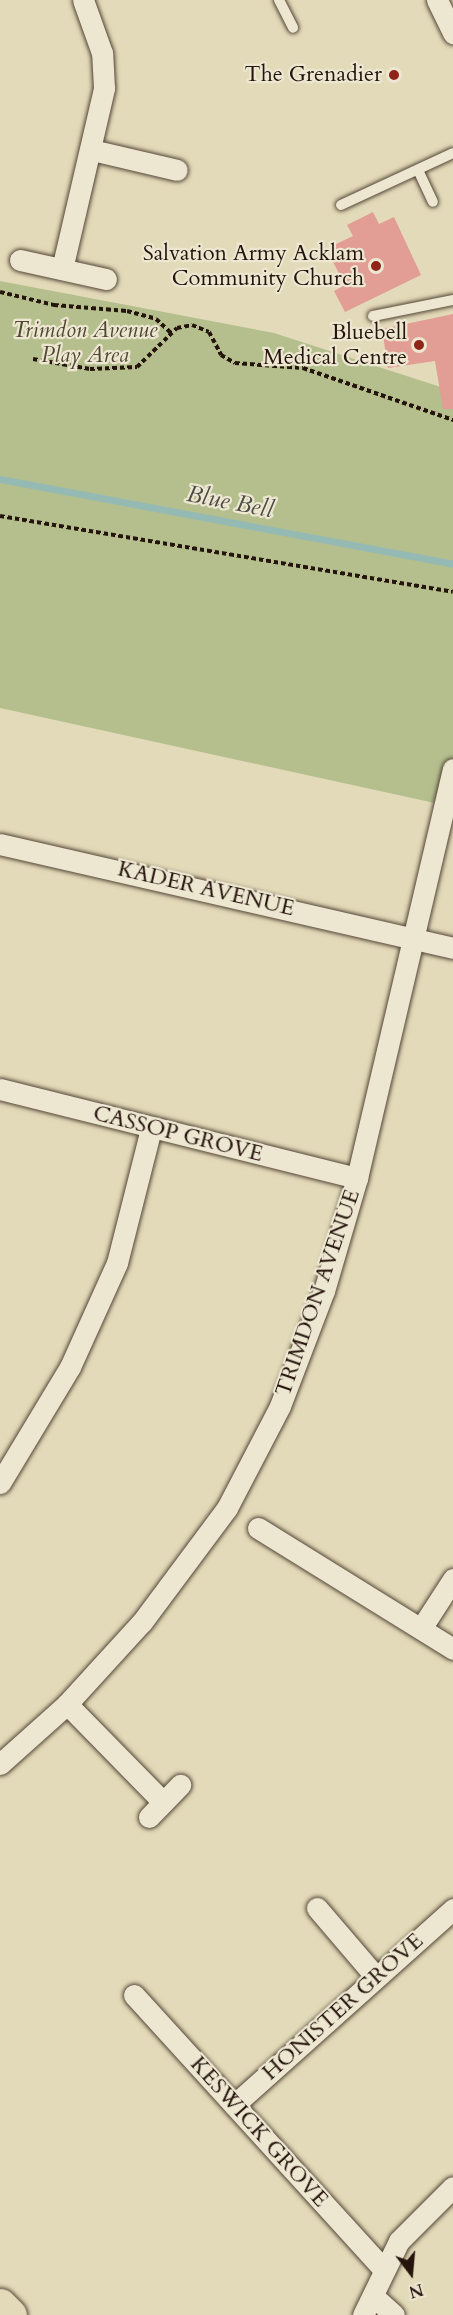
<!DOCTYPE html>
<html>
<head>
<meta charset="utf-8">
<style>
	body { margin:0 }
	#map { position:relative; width:453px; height:2315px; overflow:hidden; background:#e3dab9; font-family:Cardo,serif }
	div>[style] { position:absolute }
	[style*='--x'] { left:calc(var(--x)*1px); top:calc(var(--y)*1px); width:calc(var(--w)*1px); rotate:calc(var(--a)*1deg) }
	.green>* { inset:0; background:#b5bf8e }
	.stream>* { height:7px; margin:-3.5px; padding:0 3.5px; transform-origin:3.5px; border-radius:3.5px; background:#95bab3 }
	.building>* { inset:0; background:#e29d94 }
	.path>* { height:4px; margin-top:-2px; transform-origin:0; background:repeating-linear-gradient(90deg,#25140b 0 4.5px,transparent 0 7.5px) }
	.roads { filter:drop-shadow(0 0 2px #544636) drop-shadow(0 0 2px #544636) }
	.lane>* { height:10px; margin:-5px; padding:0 5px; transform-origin:5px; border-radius:5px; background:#ede7d2 }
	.street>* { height:21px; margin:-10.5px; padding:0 10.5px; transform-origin:10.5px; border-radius:10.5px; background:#ede7d2 }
	.primary>* { height:33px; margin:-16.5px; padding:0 16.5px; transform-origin:16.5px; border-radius:16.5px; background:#e3dab9 }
	.dots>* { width:16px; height:16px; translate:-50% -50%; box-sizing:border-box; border:3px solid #ede7d2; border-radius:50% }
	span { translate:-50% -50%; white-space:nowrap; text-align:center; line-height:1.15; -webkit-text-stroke:4.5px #ede7d2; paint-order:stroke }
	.poi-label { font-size:22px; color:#25140b }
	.right { translate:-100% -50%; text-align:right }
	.park-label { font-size:22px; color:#504732; font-style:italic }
	.street-label { font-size:22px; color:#25140b }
	.water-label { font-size:24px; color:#4c4e46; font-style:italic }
	.north { position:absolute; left:381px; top:2243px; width:60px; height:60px; -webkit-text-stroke:4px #ede7d2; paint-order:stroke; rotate:164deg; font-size:16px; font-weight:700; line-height:24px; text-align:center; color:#25140b }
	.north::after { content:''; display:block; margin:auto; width:21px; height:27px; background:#25140b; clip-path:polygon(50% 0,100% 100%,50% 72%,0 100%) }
</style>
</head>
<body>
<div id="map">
	<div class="green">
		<div style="clip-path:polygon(0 281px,274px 333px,453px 391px,453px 807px,0 708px)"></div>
	</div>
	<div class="stream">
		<div style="--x:0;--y:479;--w:461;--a:10.6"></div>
	</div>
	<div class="building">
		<div style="clip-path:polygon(373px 212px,379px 224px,394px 217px,421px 275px,345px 312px,334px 291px,345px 285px,330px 256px,336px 253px,332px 246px,353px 236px,347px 225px)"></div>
		<div style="clip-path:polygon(453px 314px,453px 409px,443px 409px,435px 361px,388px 368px,382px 329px)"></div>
	</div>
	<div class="path">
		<div style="--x:0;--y:292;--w:56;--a:13.5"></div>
		<div style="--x:54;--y:305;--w:73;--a:4.7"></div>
		<div style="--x:127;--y:311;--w:30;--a:15"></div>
		<div style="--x:156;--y:319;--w:21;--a:43"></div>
		<div style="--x:33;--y:359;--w:58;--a:10"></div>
		<div style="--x:90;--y:369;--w:47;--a:-2.4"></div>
		<div style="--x:137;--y:367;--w:56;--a:-44.3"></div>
		<div style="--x:177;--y:328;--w:15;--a:-11"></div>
		<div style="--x:192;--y:325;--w:18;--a:22"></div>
		<div style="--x:209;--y:332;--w:26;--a:62"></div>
		<div style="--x:221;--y:355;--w:16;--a:30"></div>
		<div style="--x:235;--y:363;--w:68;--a:4.2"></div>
		<div style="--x:303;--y:368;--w:159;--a:19.1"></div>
		<div style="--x:0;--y:516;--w:459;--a:9.5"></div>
	</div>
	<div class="roads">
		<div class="lane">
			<div style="--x:279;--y:0;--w:31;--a:63"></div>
			<div style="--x:418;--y:170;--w:35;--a:65"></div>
			<div style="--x:341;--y:205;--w:123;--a:-24.9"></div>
			<div style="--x:373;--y:316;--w:82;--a:-11.3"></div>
		</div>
		<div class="street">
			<div style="--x:437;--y:0;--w:37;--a:64"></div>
			<div style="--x:92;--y:150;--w:87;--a:13.2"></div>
			<div style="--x:20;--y:260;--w:88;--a:12.5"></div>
			<div style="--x:62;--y:269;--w:186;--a:-76.9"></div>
			<div style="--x:104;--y:88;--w:35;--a:-93"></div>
			<div style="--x:102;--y:53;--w:56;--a:-109.7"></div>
			<div style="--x:0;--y:844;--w:465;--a:12.9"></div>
			<div style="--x:0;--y:1089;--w:368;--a:14"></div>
			<div style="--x:0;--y:1483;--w:135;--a:-58.9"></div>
			<div style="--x:70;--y:1367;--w:114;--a:-65.7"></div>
			<div style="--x:117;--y:1263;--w:138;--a:-75.8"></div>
			<div style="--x:258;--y:1528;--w:229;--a:31.8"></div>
			<div style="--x:422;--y:1627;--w:57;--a:-57.1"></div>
			<div style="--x:67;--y:1704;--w:137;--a:45.6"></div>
			<div style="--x:0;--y:1764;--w:90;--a:-41.8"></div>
			<div style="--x:67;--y:1704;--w:111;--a:-47.6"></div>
			<div style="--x:142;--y:1622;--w:142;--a:-53.3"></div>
			<div style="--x:227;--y:1508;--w:115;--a:-62.5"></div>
			<div style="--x:280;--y:1406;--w:123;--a:-69.1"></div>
			<div style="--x:324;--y:1291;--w:118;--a:-73.7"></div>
			<div style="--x:357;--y:1178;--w:420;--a:-76.8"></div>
			<div style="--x:149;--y:1817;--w:45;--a:-45.9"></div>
			<div style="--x:317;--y:1908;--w:91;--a:49.5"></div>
			<div style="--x:134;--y:1995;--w:372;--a:47.7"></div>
			<div style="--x:234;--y:2105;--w:294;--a:-41.8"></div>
			<div style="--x:373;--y:2296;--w:28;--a:42"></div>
			<div style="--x:363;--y:2315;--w:82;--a:-64.1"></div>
			<div style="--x:399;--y:2241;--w:76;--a:-45"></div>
		</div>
		<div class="primary">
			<div style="--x:0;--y:2305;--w:14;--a:45"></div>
		</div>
	</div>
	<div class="dots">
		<div style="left:394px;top:75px;background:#8f2418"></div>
		<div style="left:376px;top:266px;background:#8f2418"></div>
		<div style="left:419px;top:345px;background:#8f2418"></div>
	</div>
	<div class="poi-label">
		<span class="right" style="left:382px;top:75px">The Grenadier</span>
		<span class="right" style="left:364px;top:266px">Salvation Army Acklam<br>Community Church</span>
		<span class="right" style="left:407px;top:345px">Bluebell<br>Medical Centre</span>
	</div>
	<div class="park-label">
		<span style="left:85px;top:343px">Trimdon Avenue<br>Play Area</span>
	</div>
	<div class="street-label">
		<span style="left:206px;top:889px;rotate:13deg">KADER AVENUE</span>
		<span style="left:178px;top:1134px;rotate:14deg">CASSOP GROVE</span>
		<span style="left:318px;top:1293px;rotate:-71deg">TRIMDON AVENUE</span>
		<span style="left:343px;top:2007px;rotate:-42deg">HONISTER GROVE</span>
		<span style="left:259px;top:2132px;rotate:48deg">KESWICK GROVE</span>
	</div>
	<div class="water-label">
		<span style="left:230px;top:502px;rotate:11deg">Blue Bell</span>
	</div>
	<div class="north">N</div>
</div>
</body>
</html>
